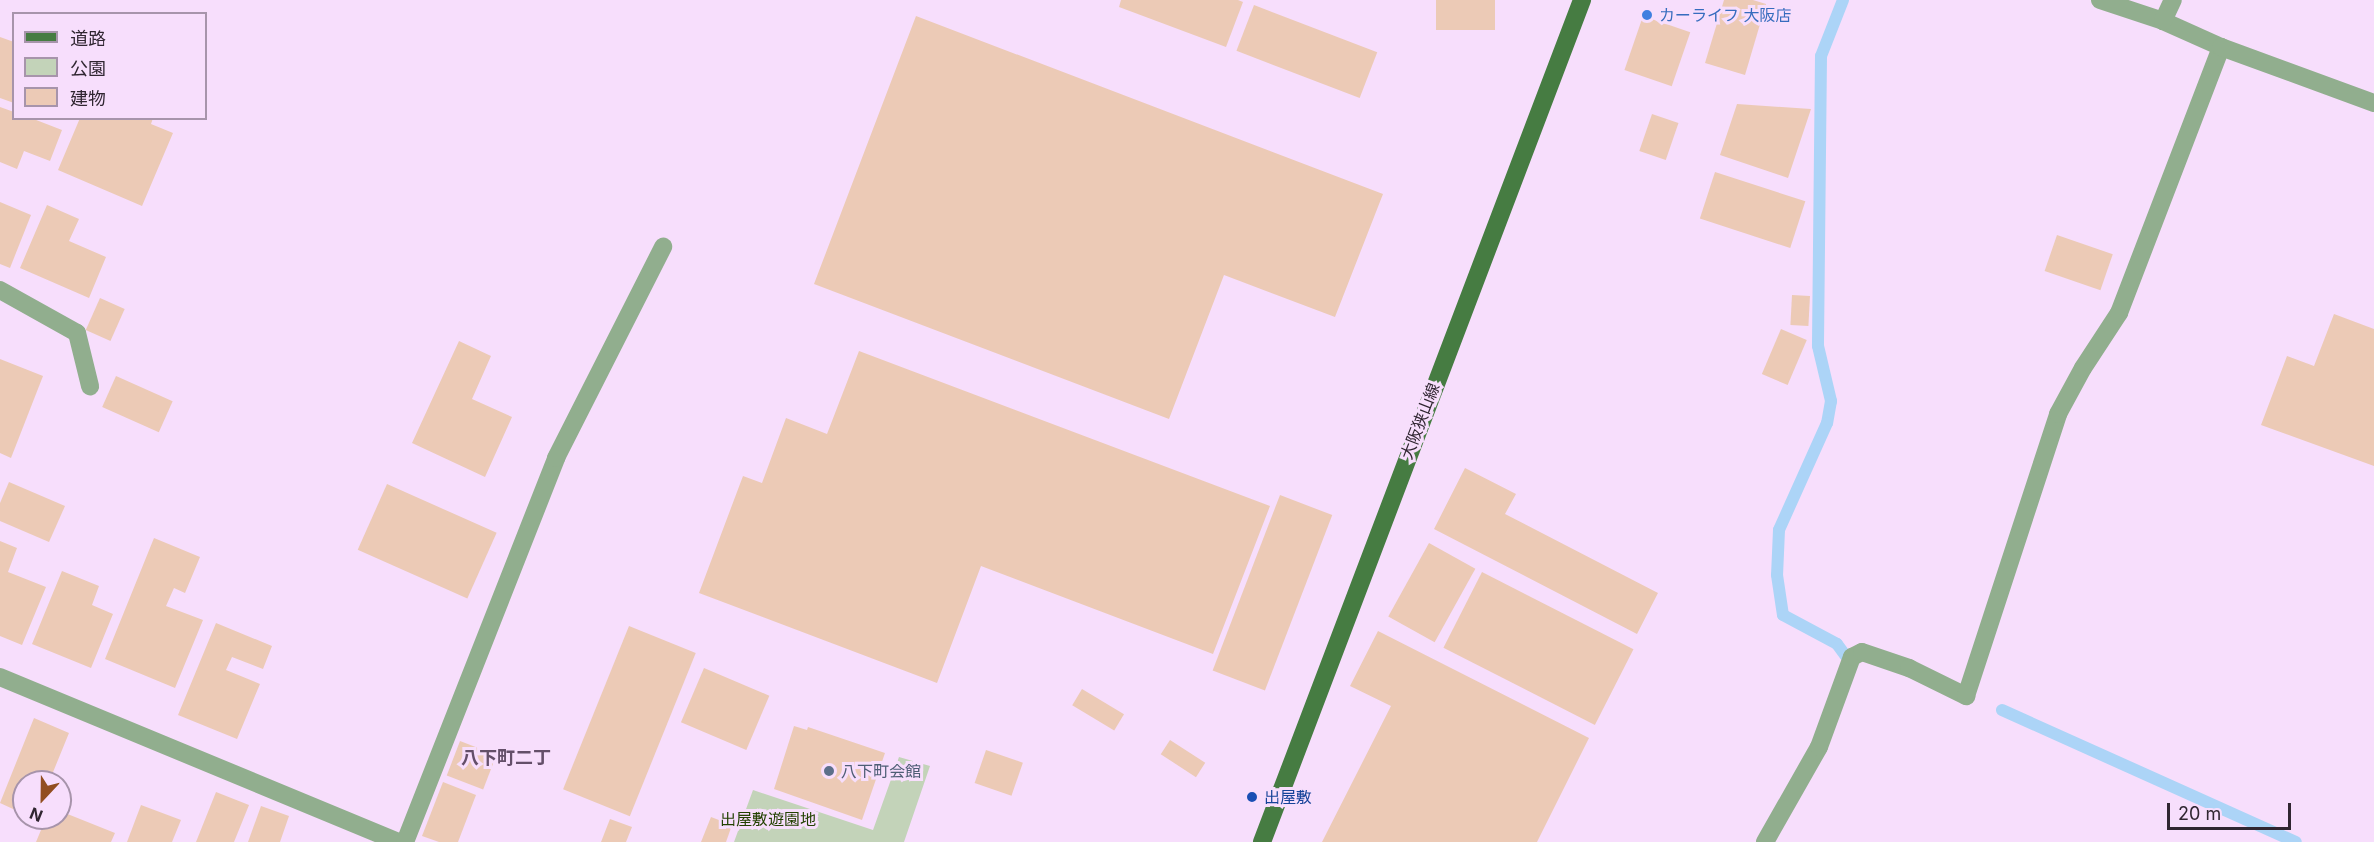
<!DOCTYPE html>
<html>
<head>
<meta charset="utf-8">
<style>
	body { margin:0 }
	#map { position:relative; width:2374px; height:842px; overflow:hidden; background:#f7defc; font-family:Inter,"Noto Sans JP",sans-serif }
	div>[style] { position:absolute }
	[style*='--x'] { left:calc(var(--x)*1px); top:calc(var(--y)*1px); width:calc(var(--w)*1px); rotate:calc(var(--a)*1deg) }
	.green>* { inset:0; background:#c3d3b9 }
	.stream>* { height:12px; margin:-6px; padding:0 6px; transform-origin:6px; border-radius:6px; background:#acd4f7 }
	.building>* { inset:0; background:#eccab6; transform-origin:0 0 }
	.service>* { height:18px; margin:-9px; padding:0 9px; transform-origin:9px; border-radius:9px; background:#91ae8e }
	.minor>* { height:18px; margin:-9px; padding:0 9px; transform-origin:9px; border-radius:9px; background:#91ae8e }
	.primary>* { height:18px; margin:-9px; padding:0 9px; transform-origin:9px; border-radius:9px; background:#467c42 }
	.dots>* { width:16px; height:16px; translate:-50% -50%; box-sizing:border-box; border:3px solid #f7defc; border-radius:50% }
	span { translate:-50% -50%; white-space:nowrap; text-align:center; line-height:1.15; -webkit-text-stroke:6px #f7defc; paint-order:stroke }
	.shop-label { font-size:16px; color:#366cbe }
	.left { translate:0 -50%; text-align:left }
	.street-label { font-size:16px; color:#302631 }
	.service-label { font-size:16px; color:#4e5e75 }
	.transit-label { font-size:16px; color:#164399 }
	.park-label { font-size:16px; color:#234202 }
	.neighbourhood-label { font-size:18px; color:#644f69; font-weight:700 }
	.legend { position:absolute; left:12px; top:12px; width:195px; height:108px; box-sizing:border-box; background:#f7defc; border:2px solid #a794ab; margin:0; padding:8px 10px; list-style:none; font-size:18px; color:#302631 }
	.legend li { display:flex; align-items:center; gap:12px; height:30px }
	.legend b { width:30px; border:2px solid #a794ab }
	.north { position:absolute; left:12px; top:770px; width:60px; height:60px; box-sizing:border-box; background:#f7defc; border:2px solid #a794ab; border-radius:50%; rotate:202deg; font-size:16px; font-weight:700; line-height:24px; text-align:center; color:#302631 }
	.north::after { content:''; display:block; margin:auto; width:21px; height:27px; background:#924e20; clip-path:polygon(50% 0,100% 100%,50% 72%,0 100%) }
	.scale { position:absolute; left:2167px; top:803px; width:124px; height:27px; box-sizing:border-box; border:3px solid #302631; border-top:0; padding-left:8px; font-size:18px; line-height:21px; white-space:nowrap; color:#302631; -webkit-text-stroke:4px #f7defc; paint-order:stroke }
</style>
</head>
<body>
<div id="map">
	<div class="green">
		<div style="clip-path:polygon(899px 757px,930px 766px,904px 842px,734px 842px,753px 790px,873px 830px)"></div>
	</div>
	<div class="stream">
		<div style="--x:1843;--y:0;--w:60;--a:111.4"></div>
		<div style="--x:1821;--y:56;--w:290;--a:90.6"></div>
		<div style="--x:1818;--y:346;--w:57;--a:76.7"></div>
		<div style="--x:1831;--y:401;--w:22;--a:100"></div>
		<div style="--x:1827;--y:423;--w:117;--a:114.2"></div>
		<div style="--x:1779;--y:530;--w:45;--a:92.5"></div>
		<div style="--x:1777;--y:575;--w:40;--a:81.5"></div>
		<div style="--x:1783;--y:615;--w:61;--a:28.2"></div>
		<div style="--x:1837;--y:644;--w:14;--a:54"></div>
		<div style="--x:2002;--y:710;--w:322;--a:24.2"></div>
	</div>
	<div class="building">
		<div style="clip-path:polygon(1121px 0,1238px 0,1243px 2px,1226px 47px,1119px 7px)"></div>
		<div style="left:1436px;top:0;width:59px;height:30px"></div>
		<div style="clip-path:polygon(1724px 0,1753px 0,1766px 4px,1745px 75px,1705px 63px)"></div>
		<div style="left:1254px;top:5px;width:132px;height:49px;rotate:21deg"></div>
		<div style="clip-path:polygon(916px 16px,1383px 194px,1335px 317px,1224px 275px,1169px 419px,814px 284px)"></div>
		<div style="left:1643px;top:16px;width:50px;height:57px;rotate:19deg"></div>
		<div style="clip-path:polygon(0 37px,14px 42px,14px 103px,0 98px)"></div>
		<div style="clip-path:polygon(1737px 104px,1811px 109px,1788px 178px,1720px 155px)"></div>
		<div style="clip-path:polygon(0 107px,14px 112px,14px 118px,31px 118px,62px 130px,50px 161px,24px 151px,17px 169px,0 162px)"></div>
		<div style="left:1652px;top:114px;width:28px;height:39px;rotate:19deg"></div>
		<div style="clip-path:polygon(80px 118px,153px 118px,151px 124px,173px 133px,142px 206px,58px 170px)"></div>
		<div style="left:1715px;top:172px;width:95px;height:49px;rotate:18deg"></div>
		<div style="clip-path:polygon(0 202px,31px 215px,10px 268px,0 264px)"></div>
		<div style="clip-path:polygon(47px 205px,79px 219px,69px 241px,106px 257px,89px 298px,20px 268px)"></div>
		<div style="left:2057px;top:235px;width:59px;height:38px;rotate:19deg"></div>
		<div style="left:1792px;top:295px;width:18px;height:30px;rotate:3deg"></div>
		<div style="left:100px;top:298px;width:27px;height:35px;rotate:24deg"></div>
		<div style="clip-path:polygon(2334px 314px,2374px 329px,2374px 466px,2261px 425px,2287px 356px,2314px 366px)"></div>
		<div style="left:1781px;top:329px;width:28px;height:49px;rotate:23deg"></div>
		<div style="clip-path:polygon(459px 341px,491px 356px,472px 399px,512px 417px,485px 477px,412px 443px)"></div>
		<div style="clip-path:polygon(859px 351px,1270px 506px,1213px 654px,981px 566px,937px 683px,699px 593px,743px 476px,762px 483px,786px 418px,827px 434px)"></div>
		<div style="clip-path:polygon(0 359px,43px 376px,11px 458px,0 453px)"></div>
		<div style="left:116px;top:376px;width:62px;height:34px;rotate:24deg"></div>
		<div style="clip-path:polygon(1465px 468px,1516px 494px,1505px 514px,1658px 593px,1637px 634px,1434px 529px)"></div>
		<div style="clip-path:polygon(9px 482px,65px 506px,49px 542px,0 521px,0 503px)"></div>
		<div style="left:387px;top:484px;width:120px;height:72px;rotate:24deg"></div>
		<div style="left:1280px;top:495px;width:56px;height:188px;rotate:21deg"></div>
		<div style="clip-path:polygon(154px 538px,200px 557px,185px 593px,174px 588px,166px 606px,203px 620px,175px 688px,105px 659px)"></div>
		<div style="clip-path:polygon(0 541px,17px 548px,8px 572px,46px 587px,22px 645px,0 636px)"></div>
		<div style="left:1429px;top:543px;width:53px;height:84px;rotate:29deg"></div>
		<div style="clip-path:polygon(62px 571px,99px 586px,92px 605px,113px 614px,91px 668px,32px 644px)"></div>
		<div style="left:1482px;top:572px;width:170px;height:85px;rotate:27deg"></div>
		<div style="clip-path:polygon(216px 623px,272px 646px,263px 669px,232px 657px,226px 670px,260px 684px,237px 739px,178px 715px)"></div>
		<div style="left:629px;top:626px;width:72px;height:176px;rotate:22deg"></div>
		<div style="clip-path:polygon(1378px 631px,1589px 738px,1537px 842px,1322px 842px,1391px 706px,1350px 686px)"></div>
		<div style="left:704px;top:668px;width:71px;height:59px;rotate:23deg"></div>
		<div style="left:1082px;top:689px;width:49px;height:19px;rotate:31deg"></div>
		<div style="clip-path:polygon(34px 718px,69px 733px,49px 782px,24px 782px,24px 814px,0 803px)"></div>
		<div style="clip-path:polygon(794px 726px,807px 730px,808px 727px,885px 753px,862px 820px,774px 789px)"></div>
		<div style="left:1170px;top:740px;width:42px;height:17px;rotate:33deg"></div>
		<div style="left:460px;top:741px;width:39px;height:37px;rotate:21deg"></div>
		<div style="left:986px;top:750px;width:39px;height:35px;rotate:19deg"></div>
		<div style="clip-path:polygon(443px 782px,476px 795px,458px 842px,439px 842px,422px 836px)"></div>
		<div style="clip-path:polygon(216px 792px,249px 805px,234px 842px,196px 842px)"></div>
		<div style="clip-path:polygon(141px 805px,181px 820px,172px 842px,127px 842px)"></div>
		<div style="clip-path:polygon(261px 806px,289px 816px,280px 842px,248px 842px)"></div>
		<div style="clip-path:polygon(60px 811px,115px 833px,111px 842px,36px 842px,46px 818px,60px 818px)"></div>
		<div style="clip-path:polygon(711px 817px,732px 825px,726px 842px,701px 842px)"></div>
		<div style="clip-path:polygon(610px 819px,632px 827px,626px 842px,601px 842px)"></div>
	</div>
	<div class="service">
		<div style="--x:1765;--y:842;--w:109;--a:-60.4"></div>
		<div style="--x:1819;--y:747;--w:96;--a:-69.9"></div>
		<div style="--x:1852;--y:657;--w:11;--a:-27"></div>
		<div style="--x:1862;--y:652;--w:50;--a:18.8"></div>
		<div style="--x:1909;--y:668;--w:64;--a:26.2"></div>
		<div style="--x:1966;--y:696;--w:297;--a:-71.9"></div>
		<div style="--x:2058;--y:414;--w:52;--a:-61.5"></div>
		<div style="--x:2083;--y:368;--w:66;--a:-56.8"></div>
		<div style="--x:2119;--y:313;--w:285;--a:-69"></div>
	</div>
	<div class="minor">
		<div style="--x:2100;--y:0;--w:66;--a:18.4"></div>
		<div style="--x:2163;--y:21;--w:64;--a:24.1"></div>
		<div style="--x:2221;--y:47;--w:163;--a:20.1"></div>
		<div style="--x:2163;--y:21;--w:23;--a:-65"></div>
		<div style="--x:0;--y:290;--w:88;--a:29.2"></div>
		<div style="--x:77;--y:333;--w:55;--a:76.2"></div>
		<div style="--x:0;--y:677;--w:432;--a:22.5"></div>
		<div style="--x:405;--y:842;--w:413;--a:-68.5"></div>
		<div style="--x:556;--y:458;--w:237;--a:-63.1"></div>
	</div>
	<div class="primary">
		<div style="--x:1262;--y:842;--w:901;--a:-69.19"></div>
	</div>
	<div class="dots">
		<div style="left:1647px;top:15px;background:#3f7fe0"></div>
		<div style="left:829px;top:771px;background:#5c6f8a"></div>
		<div style="left:1252px;top:797px;background:#1a4fb4"></div>
	</div>
	<div class="shop-label">
		<span class="left" style="left:1659px;top:15px">カーライフ 大阪店</span>
	</div>
	<div class="street-label">
		<span style="left:1420px;top:421px;rotate:-69deg">大阪狭山線</span>
	</div>
	<div class="service-label">
		<span class="left" style="left:841px;top:771px">八下町会館</span>
	</div>
	<div class="transit-label">
		<span class="left" style="left:1264px;top:797px">出屋敷</span>
	</div>
	<div class="park-label">
		<span style="left:768px;top:819px">出屋敷遊園地</span>
	</div>
	<div class="neighbourhood-label">
		<span style="left:506px;top:758px">八下町二丁</span>
	</div>
	<ul class="legend">
	<li><b style="height:8px;background:#467c42"></b>道路</li>
	<li><b style="height:16px;background:#c3d3b9"></b>公園</li>
	<li><b style="height:16px;background:#eccab6"></b>建物</li>
	</ul>
	<div class="north">N</div>
	<div class="scale">20 m</div>
</div>
</body>
</html>
